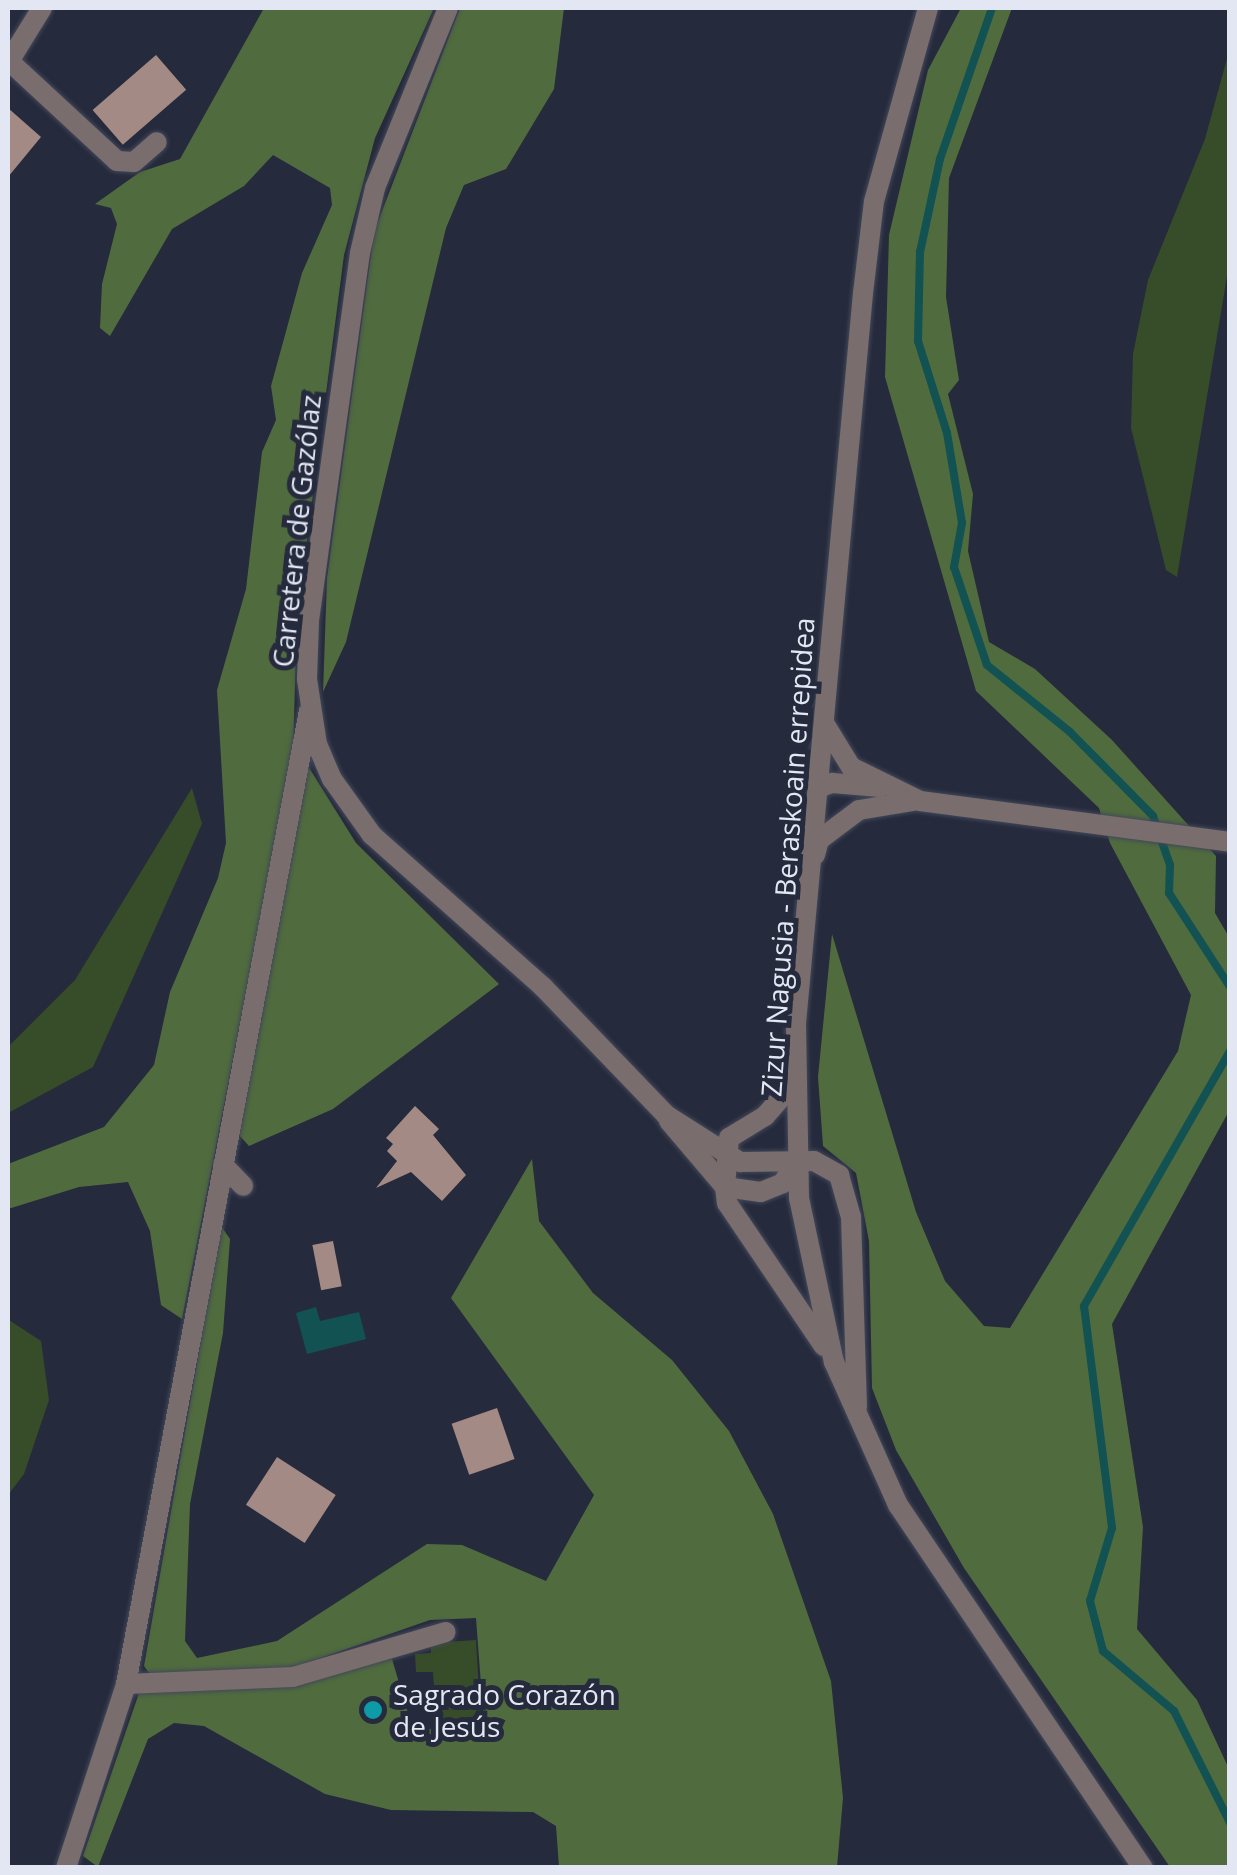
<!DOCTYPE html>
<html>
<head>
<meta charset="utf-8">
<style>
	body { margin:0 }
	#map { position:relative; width:1237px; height:1875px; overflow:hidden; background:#252a3c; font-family:"Open Sans",sans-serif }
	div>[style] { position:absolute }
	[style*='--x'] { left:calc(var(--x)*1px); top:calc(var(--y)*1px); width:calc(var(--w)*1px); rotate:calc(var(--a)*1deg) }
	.green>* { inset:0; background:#374c29 }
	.forest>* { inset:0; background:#506c3e }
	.water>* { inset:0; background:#135252 }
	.stream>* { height:8px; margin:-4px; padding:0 4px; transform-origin:4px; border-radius:4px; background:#135252 }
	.building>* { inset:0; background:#a48a85; transform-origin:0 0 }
	.roads { filter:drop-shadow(0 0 2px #434859) drop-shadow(0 0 2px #434859) }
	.minor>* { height:20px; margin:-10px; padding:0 10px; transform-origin:10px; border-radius:10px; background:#796d6e }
	.tertiary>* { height:20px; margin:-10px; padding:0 10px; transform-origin:10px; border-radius:10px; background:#796d6e }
	.dots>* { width:28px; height:28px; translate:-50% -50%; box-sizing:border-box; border:5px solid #252a3c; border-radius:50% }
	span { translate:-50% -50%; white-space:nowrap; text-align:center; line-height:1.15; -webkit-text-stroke:10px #252a3c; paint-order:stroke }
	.street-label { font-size:28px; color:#e3e7f3 }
	.poi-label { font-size:28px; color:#e3e7f3 }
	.left { translate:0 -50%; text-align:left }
	.frame { position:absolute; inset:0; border:10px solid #e3e7f3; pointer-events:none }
</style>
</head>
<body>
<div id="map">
	<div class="green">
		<div style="clip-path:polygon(1229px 51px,1229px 264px,1177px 577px,1166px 570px,1131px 428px,1133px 354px,1148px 280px,1205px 139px)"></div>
		<div style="clip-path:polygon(192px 788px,202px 824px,93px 1067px,8px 1113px,8px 1047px,75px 980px)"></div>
		<div style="clip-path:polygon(9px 1320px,41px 1341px,49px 1400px,24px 1474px,8px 1495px)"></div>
		<div style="clip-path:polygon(476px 1640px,481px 1724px,437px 1727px,433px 1672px,416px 1672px,415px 1654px,431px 1653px,431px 1643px)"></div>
	</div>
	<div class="forest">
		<div style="clip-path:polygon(264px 8px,434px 8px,375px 138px,344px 255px,297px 617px,293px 753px,182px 1319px,161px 1305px,150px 1231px,128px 1182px,79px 1187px,8px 1209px,8px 1164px,104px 1127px,154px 1065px,170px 992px,218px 878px,226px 843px,217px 690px,246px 589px,262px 452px,276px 420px,271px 386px,302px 273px,332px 205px,330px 188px,273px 155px,244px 186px,172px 229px,110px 336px,100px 328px,102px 284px,117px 224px,111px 208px,95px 204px,140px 172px,180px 159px)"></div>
		<div style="clip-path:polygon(460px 8px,564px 8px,554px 89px,506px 169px,464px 185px,446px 228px,346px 642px,323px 692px,327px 578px,374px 232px)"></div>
		<div style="clip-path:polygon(961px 8px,1012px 8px,949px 178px,946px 297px,959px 380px,948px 394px,973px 494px,968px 551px,989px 642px,1035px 669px,1112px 740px,1216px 856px,1215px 913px,1229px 937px,1229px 1111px,1112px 1324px,1143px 1527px,1137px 1629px,1197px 1700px,1229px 1769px,1229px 1867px,1170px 1867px,964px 1568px,896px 1450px,872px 1388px,869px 1241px,856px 1173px,823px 1146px,818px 1077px,832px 934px,916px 1212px,945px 1281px,984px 1326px,1010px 1328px,1178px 1051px,1191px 995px,1110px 843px,1099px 808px,976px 691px,885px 377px,889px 235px,928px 70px)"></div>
		<div style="clip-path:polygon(308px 766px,356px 843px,499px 984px,333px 1109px,249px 1146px,238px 1134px)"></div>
		<div style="clip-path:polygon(532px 1159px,539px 1221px,593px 1293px,672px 1360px,729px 1431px,773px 1514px,831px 1681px,843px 1798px,837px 1867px,559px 1867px,556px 1826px,533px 1812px,391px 1810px,325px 1794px,204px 1726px,174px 1723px,148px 1739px,98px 1867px,83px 1856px,139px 1693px,392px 1659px,413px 1730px,484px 1725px,476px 1618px,430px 1620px,289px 1669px,152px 1677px,144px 1666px,221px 1226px,230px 1239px,223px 1333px,190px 1504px,185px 1641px,197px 1658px,277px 1641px,427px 1544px,462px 1545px,546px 1581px,594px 1495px,451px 1298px)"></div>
	</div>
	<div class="water">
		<div style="clip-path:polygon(316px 1307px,320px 1321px,359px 1312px,366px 1339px,307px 1354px,296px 1313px)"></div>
	</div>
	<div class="stream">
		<div style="--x:992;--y:8;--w:160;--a:109"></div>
		<div style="--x:940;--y:159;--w:95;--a:102.1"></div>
		<div style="--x:920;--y:252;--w:89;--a:91.3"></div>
		<div style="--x:918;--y:341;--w:96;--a:72.5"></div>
		<div style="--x:947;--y:433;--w:91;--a:80.5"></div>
		<div style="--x:962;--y:523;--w:45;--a:100.3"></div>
		<div style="--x:954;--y:567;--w:103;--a:71.4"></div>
		<div style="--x:987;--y:665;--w:107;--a:38.9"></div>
		<div style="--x:1070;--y:732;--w:118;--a:45.3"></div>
		<div style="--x:1153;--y:816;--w:52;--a:70.9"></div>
		<div style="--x:1170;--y:865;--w:28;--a:92"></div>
		<div style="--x:1169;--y:893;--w:112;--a:57"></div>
		<div style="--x:1230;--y:1051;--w:294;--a:119.8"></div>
		<div style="--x:1084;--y:1306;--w:224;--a:82.8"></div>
		<div style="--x:1112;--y:1528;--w:76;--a:106.8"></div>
		<div style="--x:1090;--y:1601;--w:52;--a:75.4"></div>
		<div style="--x:1103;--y:1651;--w:93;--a:40.2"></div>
		<div style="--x:1174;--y:1711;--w:125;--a:63.4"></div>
	</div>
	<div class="building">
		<div style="left:156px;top:55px;width:46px;height:84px;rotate:49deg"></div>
		<div style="clip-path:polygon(8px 108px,41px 137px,8px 177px)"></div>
		<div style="clip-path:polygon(415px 1106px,439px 1129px,433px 1135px,466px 1175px,442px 1201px,411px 1172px,376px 1188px,397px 1161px,387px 1151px,393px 1144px,386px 1138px)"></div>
		<div style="left:333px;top:1241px;width:46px;height:21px;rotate:79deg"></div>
		<div style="left:497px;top:1408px;width:54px;height:48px;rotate:71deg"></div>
		<div style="left:277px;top:1457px;width:70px;height:57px;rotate:33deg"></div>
	</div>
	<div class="roads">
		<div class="minor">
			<div style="--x:9;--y:61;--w:147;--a:42.8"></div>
			<div style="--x:117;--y:161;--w:17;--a:3"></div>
			<div style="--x:134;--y:162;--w:30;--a:-41"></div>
			<div style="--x:8;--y:63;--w:65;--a:-58.3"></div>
			<div style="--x:223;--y:1165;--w:29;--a:46"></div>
			<div style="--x:126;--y:1684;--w:167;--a:-2.4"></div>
			<div style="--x:293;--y:1677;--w:159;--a:-16.4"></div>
			<div style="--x:66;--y:1868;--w:194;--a:-71.9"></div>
			<div style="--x:126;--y:1684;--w:990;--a:-79.35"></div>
		</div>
		<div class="tertiary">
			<div style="--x:448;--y:8;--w:194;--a:112.1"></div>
			<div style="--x:375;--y:188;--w:67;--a:103"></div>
			<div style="--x:360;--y:253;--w:373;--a:97.9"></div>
			<div style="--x:309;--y:622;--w:57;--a:92"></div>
			<div style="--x:307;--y:679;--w:66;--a:81.3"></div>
			<div style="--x:317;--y:744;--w:38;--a:67"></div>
			<div style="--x:332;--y:779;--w:69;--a:54.5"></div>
			<div style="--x:372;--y:835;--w:229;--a:41.6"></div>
			<div style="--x:543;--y:987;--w:178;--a:46.1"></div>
			<div style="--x:666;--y:1115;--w:88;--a:32.4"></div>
			<div style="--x:740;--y:1162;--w:74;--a:-0.8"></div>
			<div style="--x:814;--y:1161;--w:29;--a:29"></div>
			<div style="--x:839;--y:1175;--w:44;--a:74.1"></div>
			<div style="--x:851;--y:1217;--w:190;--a:88.2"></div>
			<div style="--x:928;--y:8;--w:200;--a:105.6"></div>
			<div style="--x:874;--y:201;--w:93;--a:96.8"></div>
			<div style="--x:863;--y:293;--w:734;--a:95.24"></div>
			<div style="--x:796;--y:1024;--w:174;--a:89"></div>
			<div style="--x:799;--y:1198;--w:168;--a:78"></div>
			<div style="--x:834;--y:1362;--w:157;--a:65.9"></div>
			<div style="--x:898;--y:1505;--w:438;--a:56"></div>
			<div style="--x:824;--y:723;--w:52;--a:58.5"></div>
			<div style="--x:851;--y:767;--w:77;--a:26.2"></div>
			<div style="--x:920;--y:801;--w:313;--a:7.5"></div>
			<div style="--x:818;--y:788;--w:15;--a:-20"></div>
			<div style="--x:832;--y:783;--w:48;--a:4.8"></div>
			<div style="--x:815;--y:855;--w:16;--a:-75"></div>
			<div style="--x:819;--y:840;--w:50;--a:-36.9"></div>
			<div style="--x:859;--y:810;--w:55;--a:-9.5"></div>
			<div style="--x:794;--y:1083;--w:44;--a:131.3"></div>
			<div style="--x:765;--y:1116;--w:42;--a:148.6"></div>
			<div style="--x:729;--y:1138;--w:49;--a:94.7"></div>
			<div style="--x:725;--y:1187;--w:36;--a:8"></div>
			<div style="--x:761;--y:1192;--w:24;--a:-22"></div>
			<div style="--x:783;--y:1183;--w:24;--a:-60"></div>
			<div style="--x:669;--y:1121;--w:87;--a:49.7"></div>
			<div style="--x:725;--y:1187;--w:16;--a:83"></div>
			<div style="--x:727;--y:1203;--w:173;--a:55.9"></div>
		</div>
	</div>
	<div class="dots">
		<div style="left:373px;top:1710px;background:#0f9aa8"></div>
	</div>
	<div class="street-label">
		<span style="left:296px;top:531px;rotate:-84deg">Carretera de Gazólaz</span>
		<span style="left:787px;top:857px;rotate:-86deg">Zizur Nagusia - Beraskoain errepidea</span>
	</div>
	<div class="poi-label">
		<span class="left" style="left:393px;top:1710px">Sagrado Corazón<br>de Jesús</span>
	</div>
	<div class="frame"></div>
</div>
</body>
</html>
